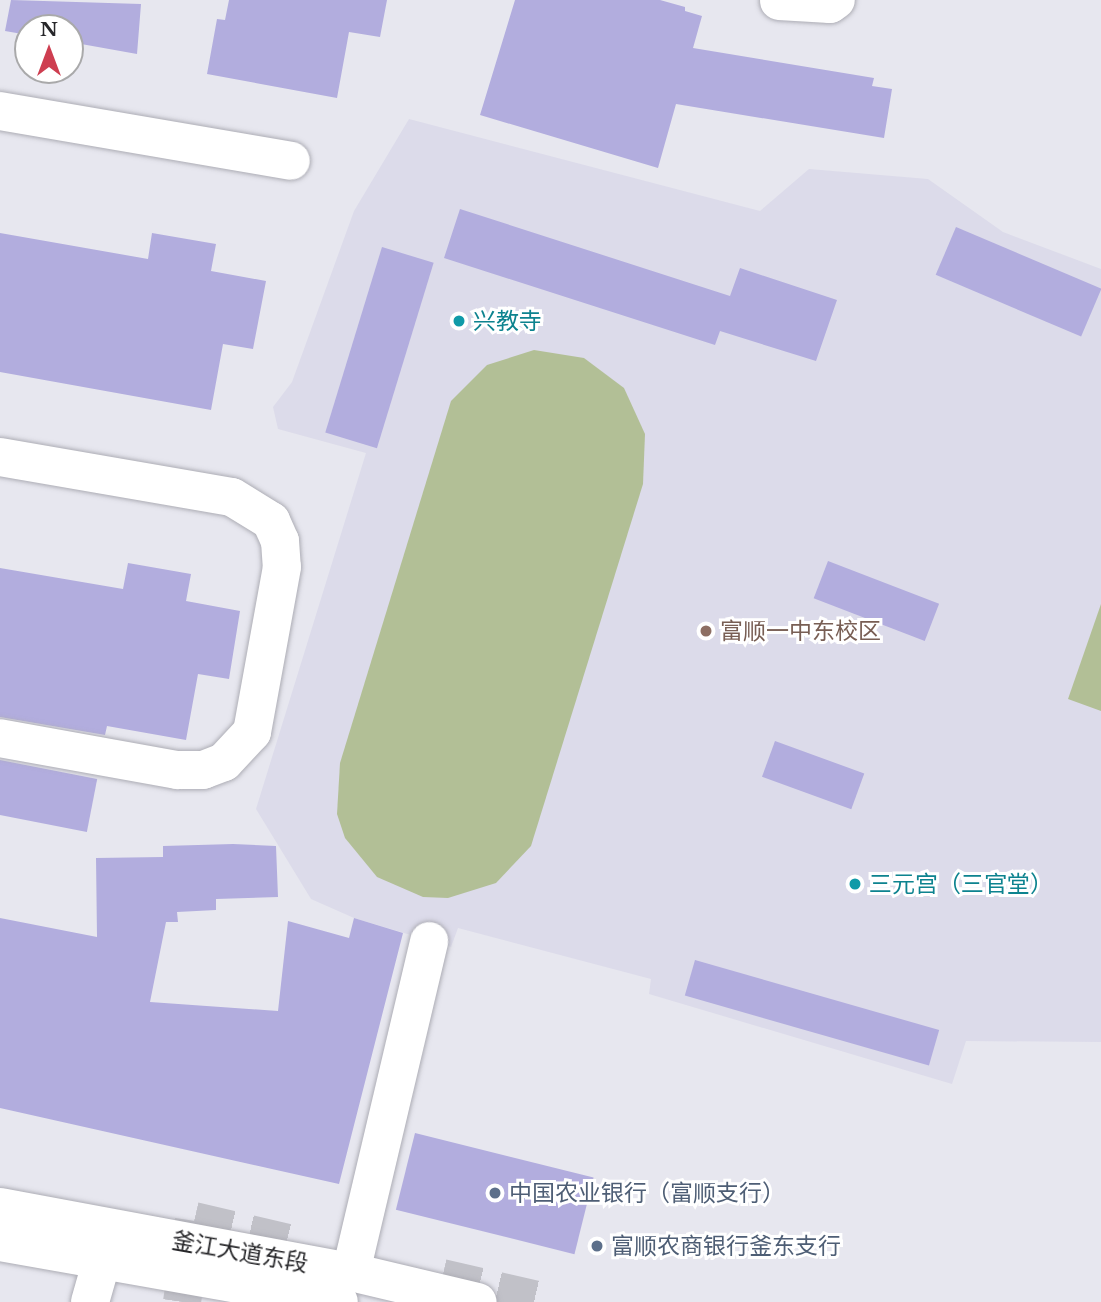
<!DOCTYPE html>
<html>
<head>
<meta charset="utf-8">
<style>
	body { margin:0 }
	#map { position:relative; width:1101px; height:1302px; overflow:hidden; background:#e7e7ef; font-family:"Libre Baskerville","Noto Sans SC",serif }
	div>[style] { position:absolute }
	[style*='--x'] { left:calc(var(--x)*1px); top:calc(var(--y)*1px); width:calc(var(--w)*1px); rotate:calc(var(--a)*1deg) }
	.built>* { inset:0; background:#dcdbea }
	.green>* { inset:0; background:#b2bf96 }
	.building>* { inset:0; background:#b2adde; transform-origin:0 0 }
	.minor-tunnel>* { height:38px; margin-top:-19px; transform-origin:0; background:repeating-linear-gradient(90deg,#c1c1c8 0 38px,transparent 0 57px) }
	.roads { filter:drop-shadow(0 0 2px #adadb5) drop-shadow(0 0 2px #adadb5) }
	.minor>* { height:38px; margin:-19px; padding:0 19px; transform-origin:19px; border-radius:19px; background:#fff }
	.major>* { height:38px; margin:-19px; padding:0 19px; transform-origin:19px; border-radius:19px; background:#fff }
	.dots>* { width:19px; height:19px; translate:-50% -50%; box-sizing:border-box; border:4px solid #fff; border-radius:50% }
	span { translate:-50% -50%; white-space:nowrap; text-align:center; line-height:1.15; -webkit-text-stroke:6px #fff; paint-order:stroke }
	.culture-label { font-size:23px; color:#0d838f }
	.left { translate:0 -50%; text-align:left }
	.education-label { font-size:23px; color:#785e54 }
	.service-label { font-size:23px; color:#4e5e75 }
	.street-label { font-size:23px; color:#27272a }
	.north { position:absolute; left:14px; top:14px; width:70px; height:70px; box-sizing:border-box; background:#fff; border:2px solid #a9a9aa; border-radius:50%; rotate:0deg; font-size:19px; font-weight:700; line-height:28px; text-align:center; color:#27272a }
	.north::after { content:''; display:block; margin:auto; width:24px; height:32px; background:#ce3e50; clip-path:polygon(50% 0,100% 100%,50% 72%,0 100%) }
</style>
</head>
<body>
<div id="map">
	<div class="built">
		<div style="clip-path:polygon(409px 119px,760px 211px,809px 169px,928px 179px,1003px 232px,1101px 269px,1101px 1042px,966px 1041px,952px 1084px,649px 994px,651px 979px,458px 928px,451px 947px,354px 918px,311px 899px,256px 809px,366px 453px,278px 429px,273px 407px,292px 382px,354px 211px)"></div>
	</div>
	<div class="green">
		<div style="clip-path:polygon(534px 350px,584px 358px,624px 388px,645px 434px,643px 484px,531px 846px,496px 883px,448px 898px,423px 897px,377px 877px,345px 838px,337px 814px,340px 763px,451px 401px,487px 365px)"></div>
		<div style="clip-path:polygon(1101px 604px,1101px 711px,1068px 699px)"></div>
	</div>
	<div class="building">
		<div style="clip-path:polygon(11px 0,141px 4px,137px 54px,70px 42px,70px 28px,28px 28px,28px 35px,5px 31px)"></div>
		<div style="clip-path:polygon(229px 0,387px 0,380px 37px,349px 32px,337px 98px,207px 74px,217px 19px,225px 20px)"></div>
		<div style="clip-path:polygon(515px 0,660px 0,685px 7px,685px 11px,702px 16px,693px 48px,874px 78px,872px 86px,892px 89px,884px 138px,676px 104px,658px 168px,480px 115px)"></div>
		<div style="clip-path:polygon(460px 209px,730px 296px,740px 268px,837px 300px,816px 361px,720px 331px,715px 345px,444px 258px)"></div>
		<div style="left:956px;top:227px;width:158px;height:52px;rotate:23deg"></div>
		<div style="clip-path:polygon(0 233px,148px 259px,152px 233px,216px 244px,211px 271px,266px 281px,253px 349px,223px 344px,211px 410px,0 372px)"></div>
		<div style="left:382px;top:247px;width:54px;height:194px;rotate:17deg"></div>
		<div style="left:828px;top:561px;width:119px;height:40px;rotate:21deg"></div>
		<div style="clip-path:polygon(128px 563px,191px 574px,186px 601px,240px 611px,229px 679px,198px 674px,186px 740px,107px 726px,105px 735px,0 717px,0 568px,123px 589px)"></div>
		<div style="left:775px;top:741px;width:95px;height:38px;rotate:20deg"></div>
		<div style="left:0;top:760px;width:99px;height:54px;rotate:11deg"></div>
		<div style="clip-path:polygon(233px 844px,276px 846px,278px 897px,216px 899px,216px 910px,177px 912px,178px 922px,166px 922px,150px 1002px,278px 1011px,288px 921px,349px 938px,354px 918px,403px 933px,339px 1184px,0 1108px,0 918px,97px 937px,96px 858px,163px 857px,163px 846px)"></div>
		<div style="left:695px;top:960px;width:254px;height:37px;rotate:16deg"></div>
		<div style="left:415px;top:1133px;width:184px;height:79px;rotate:14deg"></div>
	</div>
	<div class="minor-tunnel">
		<div style="--x:442;--y:1278;--w:107;--a:13"></div>
		<div style="--x:182;--y:1302;--w:82;--a:-81.6"></div>
		<div style="--x:194;--y:1221;--w:101;--a:13.2"></div>
	</div>
	<div class="roads">
		<div class="minor">
			<div style="--x:779;--y:1;--w:51;--a:3.4"></div>
			<div style="--x:830;--y:4;--w:7;--a:-34"></div>
			<div style="--x:0;--y:111;--w:295;--a:9.7"></div>
			<div style="--x:0;--y:457;--w:235;--a:9.8"></div>
			<div style="--x:232;--y:497;--w:46;--a:31.6"></div>
			<div style="--x:271;--y:521;--w:22;--a:66"></div>
			<div style="--x:280;--y:541;--w:26;--a:86"></div>
			<div style="--x:282;--y:567;--w:168;--a:100.3"></div>
			<div style="--x:252;--y:732;--w:41;--a:133"></div>
			<div style="--x:224;--y:762;--w:22;--a:159"></div>
			<div style="--x:203;--y:770;--w:26;--a:180"></div>
			<div style="--x:177;--y:770;--w:180;--a:-169.8"></div>
			<div style="--x:351;--y:1272;--w:340;--a:-76.7"></div>
			<div style="--x:90;--y:1302;--w:44;--a:-74.1"></div>
		</div>
		<div class="major">
			<div style="--x:0;--y:1207;--w:357;--a:10.5"></div>
			<div style="--x:351;--y:1272;--w:130;--a:13.3"></div>
			<div style="--x:0;--y:1242;--w:344;--a:10"></div>
		</div>
	</div>
	<div class="dots">
		<div style="left:459px;top:321px;background:#0f9aa8"></div>
		<div style="left:706px;top:631px;background:#8d6e63"></div>
		<div style="left:855px;top:884px;background:#0f9aa8"></div>
		<div style="left:495px;top:1193px;background:#5c6f8a"></div>
		<div style="left:597px;top:1246px;background:#5c6f8a"></div>
	</div>
	<div class="culture-label">
		<span class="left" style="left:473px;top:321px">兴教寺</span>
		<span class="left" style="left:869px;top:884px">三元宫（三官堂）</span>
	</div>
	<div class="education-label">
		<span class="left" style="left:720px;top:631px">富顺一中东校区</span>
	</div>
	<div class="service-label">
		<span class="left" style="left:509px;top:1193px">中国农业银行（富顺支行）</span>
		<span class="left" style="left:611px;top:1246px">富顺农商银行釜东支行</span>
	</div>
	<div class="street-label">
		<span style="left:240px;top:1252px;rotate:10deg">釜江大道东段</span>
	</div>
	<div class="north">N</div>
</div>
</body>
</html>
